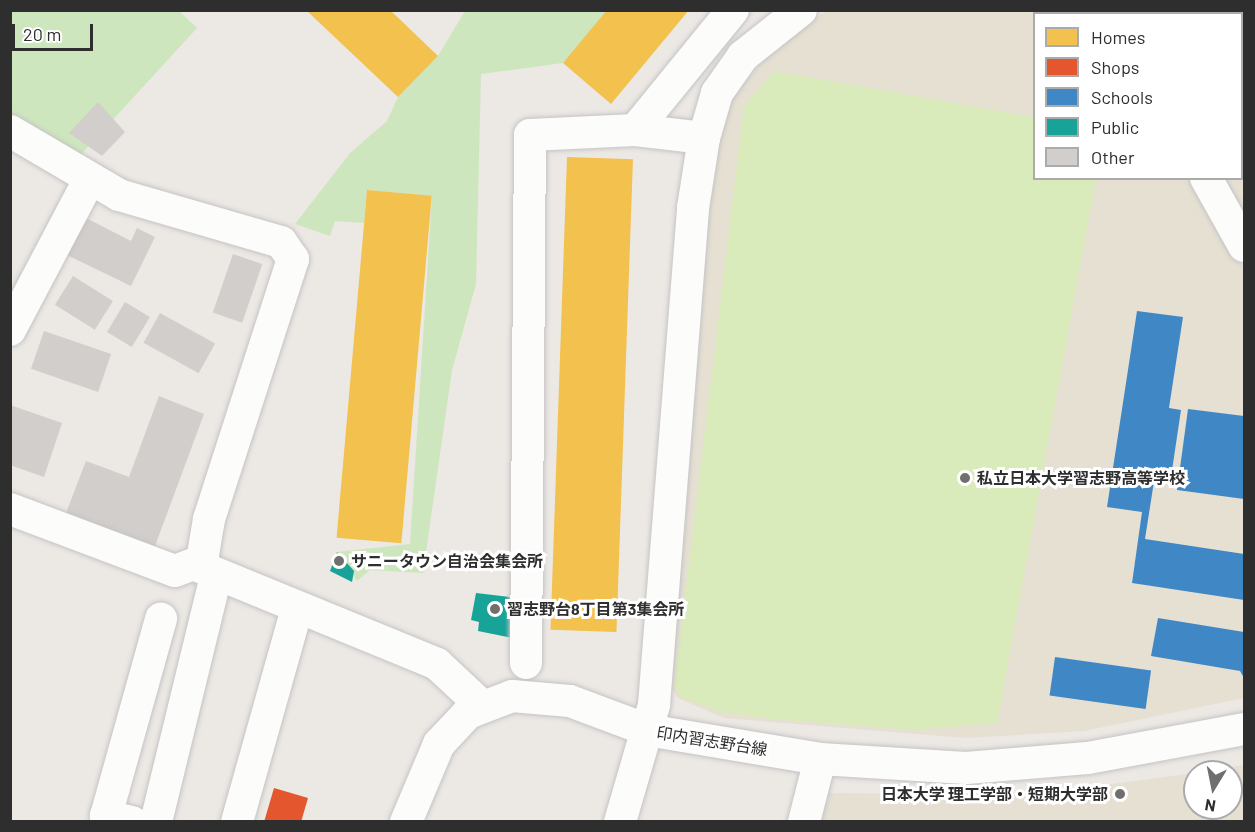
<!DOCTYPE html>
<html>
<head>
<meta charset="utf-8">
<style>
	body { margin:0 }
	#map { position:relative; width:1255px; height:832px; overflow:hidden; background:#ece8e4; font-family:Barlow,"Noto Sans JP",sans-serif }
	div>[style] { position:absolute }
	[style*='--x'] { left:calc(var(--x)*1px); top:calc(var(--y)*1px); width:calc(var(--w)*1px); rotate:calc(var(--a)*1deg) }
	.education>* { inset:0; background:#e6e0d3 }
	.green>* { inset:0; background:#cee6be }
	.pitch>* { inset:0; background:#d9eabb }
	.homes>* { inset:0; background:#f2c14e; transform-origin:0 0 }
	.shops>* { inset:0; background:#e4572e }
	.schools>* { inset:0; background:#3f88c5; transform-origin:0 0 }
	.public>* { inset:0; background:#17a398 }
	.building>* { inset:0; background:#d1cecb; transform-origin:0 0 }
	.roads { filter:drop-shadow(0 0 2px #c5c4c5) drop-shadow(0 0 2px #c5c4c5) }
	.minor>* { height:32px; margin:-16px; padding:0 16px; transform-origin:16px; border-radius:16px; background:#fcfcfb }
	.dots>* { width:16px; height:16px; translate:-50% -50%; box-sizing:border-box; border:3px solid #fff; border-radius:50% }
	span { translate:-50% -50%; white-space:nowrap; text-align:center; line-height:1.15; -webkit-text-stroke:6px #fff; paint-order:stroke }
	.poi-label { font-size:16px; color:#2e2e2e; font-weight:700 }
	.left { translate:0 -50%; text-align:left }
	.right { translate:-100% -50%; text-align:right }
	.street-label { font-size:16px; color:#2e2e2e }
	.frame { position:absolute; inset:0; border:12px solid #2e2e2e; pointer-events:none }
	.legend { position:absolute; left:1033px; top:12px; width:210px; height:168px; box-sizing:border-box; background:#fff; border:2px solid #ababab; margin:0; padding:8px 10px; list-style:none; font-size:18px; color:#2e2e2e }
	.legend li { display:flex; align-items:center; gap:12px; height:30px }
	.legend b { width:30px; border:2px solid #ababab }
	.north { position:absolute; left:1183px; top:760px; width:60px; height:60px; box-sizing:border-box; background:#fff; border:2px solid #ababab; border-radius:50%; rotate:190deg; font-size:16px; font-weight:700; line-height:24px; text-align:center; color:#2e2e2e }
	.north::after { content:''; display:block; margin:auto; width:21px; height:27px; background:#706f6e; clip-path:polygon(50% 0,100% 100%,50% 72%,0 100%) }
	.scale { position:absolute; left:12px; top:24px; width:81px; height:27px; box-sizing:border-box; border:3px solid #2e2e2e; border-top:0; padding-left:8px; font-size:18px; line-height:21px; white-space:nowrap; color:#2e2e2e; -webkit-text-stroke:4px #fff; paint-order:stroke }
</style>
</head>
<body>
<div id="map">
	<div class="education">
		<div style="clip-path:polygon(828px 11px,1089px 11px,1034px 14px,1034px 178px,1193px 179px,1244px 269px,1244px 698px,1084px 731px,966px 738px,724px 718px,678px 698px,671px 687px,703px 241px,718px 148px,731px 98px,789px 31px)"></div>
		<div style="clip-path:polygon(1118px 11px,1244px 11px,1244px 225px,1219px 179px,1242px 178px,1242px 14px)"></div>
		<div style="clip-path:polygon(1244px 765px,1244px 821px,818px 822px,826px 793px,1029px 795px,1195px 773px,1195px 808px,1231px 808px,1231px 772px,1201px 772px)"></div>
	</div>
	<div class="green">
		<div style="clip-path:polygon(11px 11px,179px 11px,197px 28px,76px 160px,11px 115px)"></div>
		<div style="clip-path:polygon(465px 11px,607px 11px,563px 63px,481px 74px,476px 284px,452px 370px,423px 573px,370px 570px,357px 581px,337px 552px,410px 544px,432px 196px,367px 190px,364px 223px,335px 221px,330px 236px,295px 224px,350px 153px,387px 121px,398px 97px,438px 56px)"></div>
	</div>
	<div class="pitch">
		<div style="clip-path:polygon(774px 71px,1034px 117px,1034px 178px,1096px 179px,997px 723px,915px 730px,771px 719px,722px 712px,682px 698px,674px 687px,744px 106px)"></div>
	</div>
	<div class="homes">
		<div style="clip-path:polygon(306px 10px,390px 10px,438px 56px,398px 97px)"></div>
		<div style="clip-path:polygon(607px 10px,689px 10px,611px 104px,563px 63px)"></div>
		<div style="left:567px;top:157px;width:66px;height:473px;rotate:2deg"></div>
		<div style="left:367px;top:190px;width:65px;height:349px;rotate:5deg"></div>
	</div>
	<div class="shops">
		<div style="clip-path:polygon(274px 788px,308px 798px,301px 822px,264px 822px)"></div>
	</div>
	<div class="schools">
		<div style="clip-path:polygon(1137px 311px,1183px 317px,1169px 408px,1181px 410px,1171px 477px,1155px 475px,1145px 539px,1244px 554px,1244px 600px,1132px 583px,1142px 512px,1107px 507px)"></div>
		<div style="clip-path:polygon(1188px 409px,1244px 416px,1244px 499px,1177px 490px)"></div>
		<div style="clip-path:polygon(1158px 618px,1244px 632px,1244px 678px,1240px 671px,1151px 656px)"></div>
		<div style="left:1055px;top:657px;width:97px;height:39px;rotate:8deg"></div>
	</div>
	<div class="public">
		<div style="clip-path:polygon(337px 552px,354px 571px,352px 582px,330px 571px)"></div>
		<div style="clip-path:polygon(476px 593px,518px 598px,513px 638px,478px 631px,479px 622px,471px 620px)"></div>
	</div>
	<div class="building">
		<div style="clip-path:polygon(98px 102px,125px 132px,102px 156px,69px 133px)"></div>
		<div style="clip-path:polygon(86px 218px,131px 241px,137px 228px,155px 237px,131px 286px,67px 255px)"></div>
		<div style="left:233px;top:254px;width:31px;height:62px;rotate:19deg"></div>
		<div style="left:73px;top:276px;width:47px;height:34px;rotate:32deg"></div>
		<div style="left:125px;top:302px;width:29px;height:35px;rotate:31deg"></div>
		<div style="left:160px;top:313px;width:63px;height:34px;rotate:29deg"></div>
		<div style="left:44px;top:331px;width:71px;height:40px;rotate:19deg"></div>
		<div style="clip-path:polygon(159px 396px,204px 414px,155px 546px,66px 513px,86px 461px,129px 477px)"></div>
		<div style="clip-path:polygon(10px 405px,62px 423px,44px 477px,10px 465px)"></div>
	</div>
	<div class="roads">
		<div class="minor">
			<div style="--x:1104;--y:10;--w:4;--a:63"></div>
			<div style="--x:10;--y:131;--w:126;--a:30.4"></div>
			<div style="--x:119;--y:195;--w:169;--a:16.2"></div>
			<div style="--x:281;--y:242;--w:21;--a:55"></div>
			<div style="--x:293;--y:259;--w:273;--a:107.9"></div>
			<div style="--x:209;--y:519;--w:49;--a:99.5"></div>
			<div style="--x:201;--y:567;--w:255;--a:22.3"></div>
			<div style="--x:437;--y:664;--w:60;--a:43"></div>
			<div style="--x:704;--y:138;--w:69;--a:-173.4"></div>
			<div style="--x:635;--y:130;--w:155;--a:-50.8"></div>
			<div style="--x:1206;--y:178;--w:78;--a:60.8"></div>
			<div style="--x:10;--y:330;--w:170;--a:-62.2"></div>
			<div style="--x:10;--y:509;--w:176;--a:20.6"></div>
			<div style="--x:175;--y:571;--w:28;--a:-21"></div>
			<div style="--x:526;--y:663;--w:528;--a:-89.57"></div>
			<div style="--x:530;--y:135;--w:105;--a:-2.7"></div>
			<div style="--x:132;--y:822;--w:27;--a:-167"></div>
			<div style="--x:106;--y:816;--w:205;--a:-74.4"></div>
			<div style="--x:156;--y:822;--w:253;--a:-76.3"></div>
			<div style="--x:237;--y:822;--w:222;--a:-74.3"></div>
			<div style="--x:406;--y:822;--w:85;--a:-67.1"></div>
			<div style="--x:439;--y:744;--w:42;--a:-46.9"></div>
			<div style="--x:468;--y:713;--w:47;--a:-21.1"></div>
			<div style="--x:512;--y:696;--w:58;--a:4.9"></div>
			<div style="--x:570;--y:701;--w:82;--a:20.6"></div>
			<div style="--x:647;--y:730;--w:175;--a:9.5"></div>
			<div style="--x:820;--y:759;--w:146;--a:3.5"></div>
			<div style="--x:966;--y:768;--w:122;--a:-4.7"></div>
			<div style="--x:1088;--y:758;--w:159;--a:-10.5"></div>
			<div style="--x:620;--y:822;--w:122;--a:-73.8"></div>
			<div style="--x:654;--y:705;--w:499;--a:-85.5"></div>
			<div style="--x:693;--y:208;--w:71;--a:-81.1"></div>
			<div style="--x:704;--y:138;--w:47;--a:-73.9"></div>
			<div style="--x:717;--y:93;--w:45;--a:-54.9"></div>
			<div style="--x:743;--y:56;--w:74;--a:-38.4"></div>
			<div style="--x:804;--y:822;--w:65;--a:-75.7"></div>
		</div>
	</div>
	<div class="dots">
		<div style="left:965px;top:478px;background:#706f6e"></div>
		<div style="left:339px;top:561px;background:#706f6e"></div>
		<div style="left:495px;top:609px;background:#706f6e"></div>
		<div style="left:1120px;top:794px;background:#706f6e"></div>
	</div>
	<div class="poi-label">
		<span class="left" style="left:977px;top:478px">私立日本大学習志野高等学校</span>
		<span class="left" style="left:351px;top:561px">サニータウン自治会集会所</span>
		<span class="left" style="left:507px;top:609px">習志野台8丁目第3集会所</span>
		<span class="right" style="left:1108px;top:794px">日本大学 理工学部・短期大学部</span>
	</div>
	<div class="street-label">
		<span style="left:712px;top:741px;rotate:9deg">印内習志野台線</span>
	</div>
	<div class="frame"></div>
	<ul class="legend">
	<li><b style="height:16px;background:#f2c14e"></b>Homes</li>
	<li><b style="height:16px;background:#e4572e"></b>Shops</li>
	<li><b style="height:16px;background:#3f88c5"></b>Schools</li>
	<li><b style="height:16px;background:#17a398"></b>Public</li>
	<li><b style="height:16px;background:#d1cecb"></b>Other</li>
	</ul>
	<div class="north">N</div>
	<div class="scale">20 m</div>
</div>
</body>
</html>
